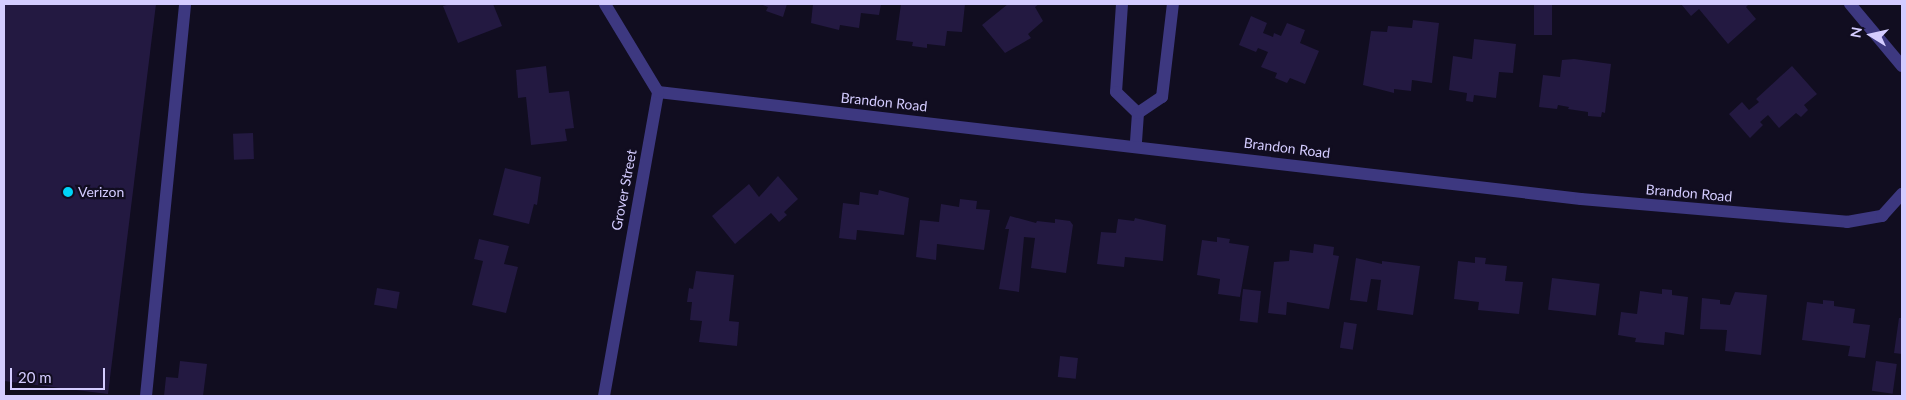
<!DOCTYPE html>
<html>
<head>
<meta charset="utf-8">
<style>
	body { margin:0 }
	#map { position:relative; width:1906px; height:400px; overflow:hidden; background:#110d20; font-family:Lato,sans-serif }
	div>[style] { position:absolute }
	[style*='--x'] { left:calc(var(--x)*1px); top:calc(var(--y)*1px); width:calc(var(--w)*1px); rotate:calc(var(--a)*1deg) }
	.building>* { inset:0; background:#231941; transform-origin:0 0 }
	.lane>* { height:12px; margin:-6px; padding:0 6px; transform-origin:6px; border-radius:6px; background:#3d3880 }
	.street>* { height:12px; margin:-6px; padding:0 6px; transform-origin:6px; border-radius:6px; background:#3d3880 }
	.dots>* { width:14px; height:14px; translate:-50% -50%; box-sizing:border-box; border:2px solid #110d20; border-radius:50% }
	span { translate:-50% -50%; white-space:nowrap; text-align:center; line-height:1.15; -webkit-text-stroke:4.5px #110d20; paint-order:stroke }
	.street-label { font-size:14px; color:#d4ccff }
	.poi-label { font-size:14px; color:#d4ccff }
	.left { translate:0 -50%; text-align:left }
	.frame { position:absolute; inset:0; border:5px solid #d4ccff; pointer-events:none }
	.north { position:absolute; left:1846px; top:10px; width:50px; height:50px; -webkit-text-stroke:4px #110d20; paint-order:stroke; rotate:280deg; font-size:14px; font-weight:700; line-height:20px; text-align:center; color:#d4ccff }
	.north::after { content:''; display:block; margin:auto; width:18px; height:22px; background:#d4ccff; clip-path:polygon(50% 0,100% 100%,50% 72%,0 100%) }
	.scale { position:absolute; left:10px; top:368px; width:95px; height:22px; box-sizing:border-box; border:2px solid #d4ccff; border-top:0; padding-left:6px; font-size:15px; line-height:18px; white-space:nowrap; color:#d4ccff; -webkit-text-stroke:4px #110d20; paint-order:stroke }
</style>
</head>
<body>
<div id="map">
	<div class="building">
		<div style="clip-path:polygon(4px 4px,156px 4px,108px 394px,4px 381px)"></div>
		<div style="clip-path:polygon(450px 4px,493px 4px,502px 26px,458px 43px,443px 6px)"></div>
		<div style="clip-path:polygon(760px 4px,787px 4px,783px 17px,766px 11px,768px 7px)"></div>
		<div style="clip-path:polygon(813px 4px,881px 4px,879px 15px,861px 13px,859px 28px,840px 25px,839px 30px,811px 23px)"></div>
		<div style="clip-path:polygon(901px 4px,965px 4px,962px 32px,947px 31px,945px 46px,927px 44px,927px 48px,912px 46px,913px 42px,896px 40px)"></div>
		<div style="clip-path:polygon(1008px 4px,1039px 4px,1035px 7px,1043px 21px,1028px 34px,1031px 38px,1005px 53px,982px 25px)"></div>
		<div style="left:1534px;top:4px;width:18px;height:31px"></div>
		<div style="clip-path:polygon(1681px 4px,1749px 4px,1746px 7px,1756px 19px,1728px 44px,1699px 9px,1691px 16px)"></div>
		<div style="clip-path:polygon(1251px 16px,1267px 23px,1263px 33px,1273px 37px,1274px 33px,1281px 36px,1287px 23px,1305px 30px,1300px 43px,1319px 51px,1305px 84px,1290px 78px,1287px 83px,1275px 78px,1277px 73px,1261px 67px,1268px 52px,1258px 48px,1256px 52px,1239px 45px)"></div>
		<div style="clip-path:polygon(1413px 20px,1439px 23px,1432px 83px,1412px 80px,1411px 91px,1394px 89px,1394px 93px,1363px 85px,1371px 31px,1387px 32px,1388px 26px,1412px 28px)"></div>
		<div style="clip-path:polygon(1474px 39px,1516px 44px,1513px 73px,1499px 72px,1496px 98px,1474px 95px,1473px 102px,1466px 101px,1467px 93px,1449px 90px,1453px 56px,1472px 59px)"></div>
		<div style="clip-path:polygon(1574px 59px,1611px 64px,1605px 113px,1602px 112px,1601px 117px,1588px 116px,1588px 112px,1568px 109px,1569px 107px,1558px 105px,1557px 109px,1539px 107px,1543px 75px,1560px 77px,1562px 60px)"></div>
		<div style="clip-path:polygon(546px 66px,549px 93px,569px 91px,574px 128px,565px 129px,567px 141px,531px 145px,526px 97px,518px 98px,516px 70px)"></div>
		<div style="clip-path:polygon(1792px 66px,1817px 94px,1804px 105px,1808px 110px,1801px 117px,1796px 113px,1779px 128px,1768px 115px,1760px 122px,1763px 125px,1750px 138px,1729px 114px,1742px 102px,1749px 110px,1759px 102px,1756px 99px)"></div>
		<div style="left:253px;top:133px;width:26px;height:20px;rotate:88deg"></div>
		<div style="clip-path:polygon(505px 168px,541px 177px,537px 205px,534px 204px,529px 224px,493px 215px)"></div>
		<div style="clip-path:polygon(778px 176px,798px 199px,784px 212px,787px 215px,779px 222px,771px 213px,735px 244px,712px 216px,749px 184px,759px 197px)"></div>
		<div style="clip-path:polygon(879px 190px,909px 198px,904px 235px,857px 230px,856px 240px,839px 238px,843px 203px,859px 205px,860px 192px,878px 195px)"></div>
		<div style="clip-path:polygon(960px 199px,977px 201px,976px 209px,990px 210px,984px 250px,937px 244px,936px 260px,916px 257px,920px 220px,939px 222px,941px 204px,959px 207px)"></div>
		<div style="clip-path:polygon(1010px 216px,1036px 223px,1037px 221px,1055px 223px,1055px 219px,1070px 221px,1073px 225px,1066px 273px,1031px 268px,1035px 238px,1024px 237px,1019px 292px,999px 289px,1009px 229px,1005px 229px)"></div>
		<div style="clip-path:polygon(1135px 218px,1166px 225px,1163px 261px,1125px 257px,1124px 267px,1097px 264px,1101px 232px,1116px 233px,1118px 219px,1134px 221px)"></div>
		<div style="clip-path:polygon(1217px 237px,1230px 239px,1229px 243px,1249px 246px,1240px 297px,1218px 294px,1220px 279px,1197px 275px,1202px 240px,1217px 242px)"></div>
		<div style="clip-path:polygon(479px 239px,509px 246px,504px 264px,518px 267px,506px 313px,472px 305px,483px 261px,474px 259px)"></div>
		<div style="clip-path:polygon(1314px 244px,1334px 247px,1333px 255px,1339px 256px,1329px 309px,1287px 302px,1286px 315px,1268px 313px,1274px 262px,1289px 261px,1290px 250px,1313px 253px)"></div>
		<div style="clip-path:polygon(1475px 257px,1486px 258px,1485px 264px,1507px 266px,1505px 281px,1523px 282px,1519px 314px,1478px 310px,1479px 302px,1454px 299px,1458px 261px,1475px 263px)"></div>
		<div style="clip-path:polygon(1356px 258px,1382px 264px,1382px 261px,1420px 266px,1413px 315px,1377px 310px,1381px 280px,1371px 279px,1367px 302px,1350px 300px)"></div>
		<div style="clip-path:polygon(696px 271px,734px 275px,729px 321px,739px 322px,737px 346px,699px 342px,702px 321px,690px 320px,692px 302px,687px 302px,689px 288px,693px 289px)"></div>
		<div style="left:1552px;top:278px;width:48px;height:32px;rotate:7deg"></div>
		<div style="left:377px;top:288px;width:23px;height:17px;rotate:10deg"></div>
		<div style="left:1243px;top:289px;width:18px;height:32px;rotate:6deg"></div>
		<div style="clip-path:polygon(1662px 289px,1672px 290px,1672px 295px,1688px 297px,1684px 335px,1665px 332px,1664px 345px,1635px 342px,1636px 338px,1618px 335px,1621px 312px,1637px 314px,1640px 291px,1662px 294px)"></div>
		<div style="clip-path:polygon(1735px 292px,1767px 295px,1761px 355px,1725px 351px,1727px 330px,1700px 329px,1702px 298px,1720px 300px,1720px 304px,1730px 305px)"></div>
		<div style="clip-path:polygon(1823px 300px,1834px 301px,1834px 306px,1855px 309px,1853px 323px,1870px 325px,1865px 358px,1848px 356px,1850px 346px,1802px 340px,1807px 302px,1823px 304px)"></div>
		<div style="clip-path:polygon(1899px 318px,1902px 318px,1902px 354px,1894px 353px)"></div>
		<div style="left:1344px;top:322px;width:13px;height:26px;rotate:9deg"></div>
		<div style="left:1060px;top:356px;width:18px;height:21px;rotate:6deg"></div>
		<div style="clip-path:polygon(180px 361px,207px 364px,203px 396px,164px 396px,166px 377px,178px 378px)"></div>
		<div style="left:1876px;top:361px;width:21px;height:30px;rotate:8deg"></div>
	</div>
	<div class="lane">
		<div style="--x:146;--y:396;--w:394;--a:-84.3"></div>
	</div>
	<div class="street">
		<div style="--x:1122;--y:4;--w:88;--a:93.9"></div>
		<div style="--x:1116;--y:92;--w:30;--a:44"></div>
		<div style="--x:1138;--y:113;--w:32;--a:94"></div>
		<div style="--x:1850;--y:4;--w:81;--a:50"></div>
		<div style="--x:658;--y:92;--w:929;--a:6.61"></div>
		<div style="--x:1581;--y:199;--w:267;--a:4.9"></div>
		<div style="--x:1847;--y:222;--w:36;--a:-10"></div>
		<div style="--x:1882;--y:216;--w:30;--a:-48"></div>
		<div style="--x:1138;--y:113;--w:29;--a:-34"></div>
		<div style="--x:1162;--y:97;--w:94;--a:-83.3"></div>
		<div style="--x:604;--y:396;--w:309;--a:-79.9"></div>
		<div style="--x:658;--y:92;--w:103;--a:-121.1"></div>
	</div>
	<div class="dots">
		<div style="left:68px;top:192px;background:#00d4f7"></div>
	</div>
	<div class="street-label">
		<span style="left:884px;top:102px;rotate:6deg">Brandon Road</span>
		<span style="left:1287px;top:148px;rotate:7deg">Brandon Road</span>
		<span style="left:624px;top:190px;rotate:-79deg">Grover Street</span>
		<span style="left:1689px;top:193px;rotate:5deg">Brandon Road</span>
	</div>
	<div class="poi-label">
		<span class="left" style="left:78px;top:192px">Verizon</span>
	</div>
	<div class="frame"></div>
	<div class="north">N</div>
	<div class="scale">20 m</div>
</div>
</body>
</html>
